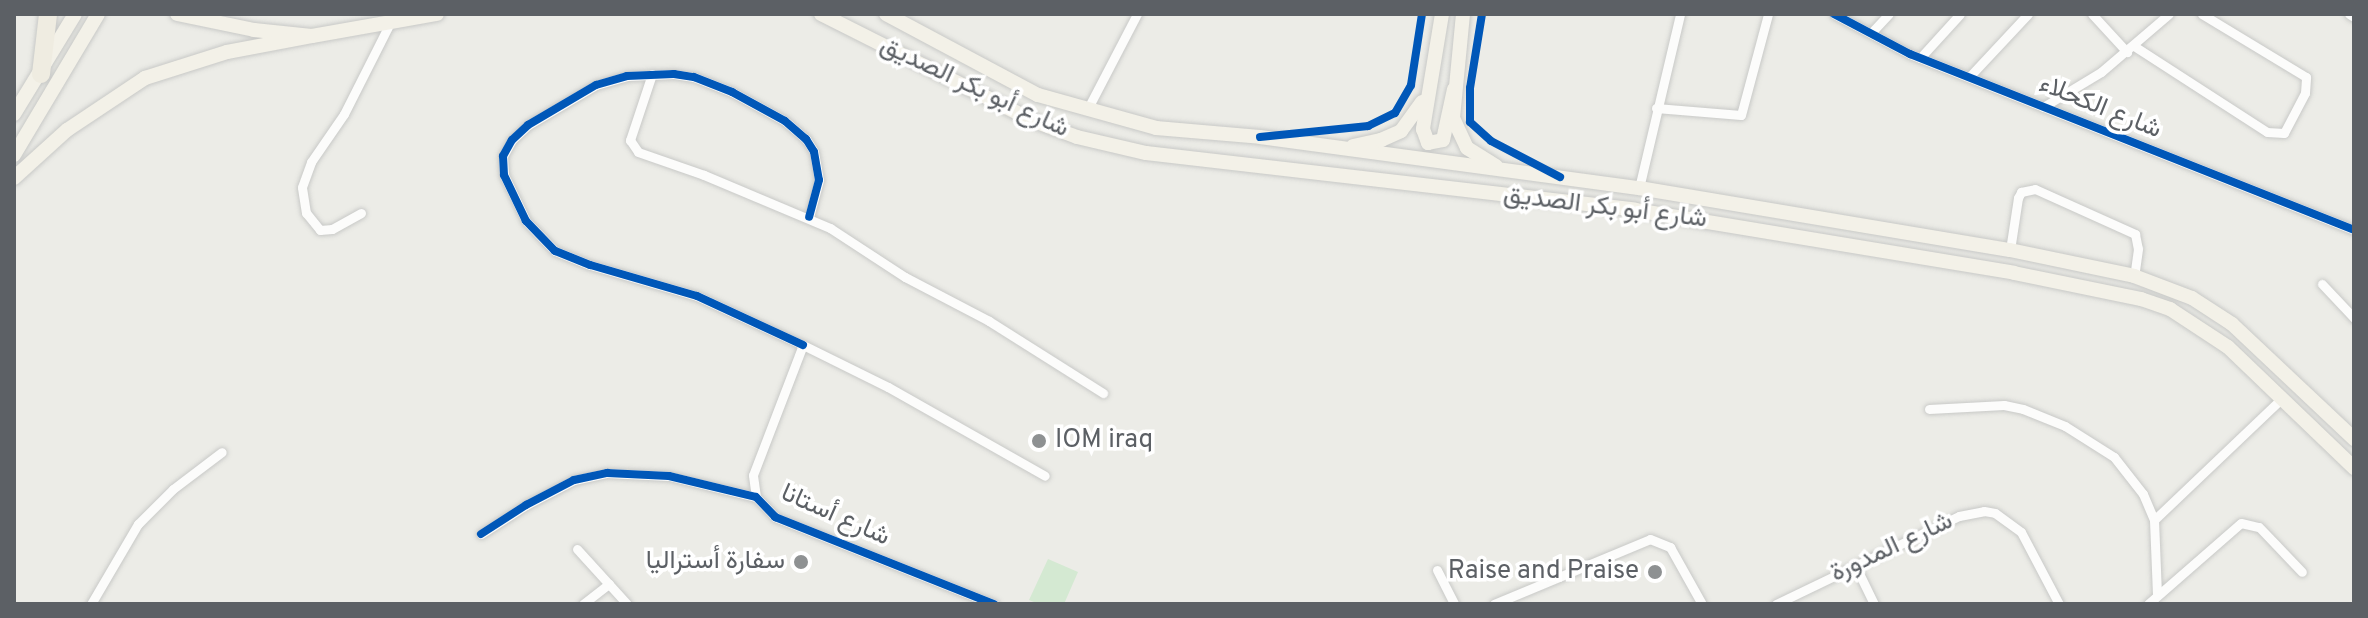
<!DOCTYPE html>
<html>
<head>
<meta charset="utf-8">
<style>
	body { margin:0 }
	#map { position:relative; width:2368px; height:618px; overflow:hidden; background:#ecece7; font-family:Overpass,Vazirmatn,sans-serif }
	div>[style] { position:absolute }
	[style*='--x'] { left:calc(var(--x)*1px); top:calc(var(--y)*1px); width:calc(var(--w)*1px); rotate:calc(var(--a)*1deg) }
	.green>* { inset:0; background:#d4e9d2 }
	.roads { filter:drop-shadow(0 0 2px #c8c9c7) drop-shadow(0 0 2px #c8c9c7) }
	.street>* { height:9px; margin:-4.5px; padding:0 4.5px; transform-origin:4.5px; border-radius:4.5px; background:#fcfcfb }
	.primary>* { height:14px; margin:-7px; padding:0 7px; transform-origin:7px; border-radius:7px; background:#f3f1e8 }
	.highway>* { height:18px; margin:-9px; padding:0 9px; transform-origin:9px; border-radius:9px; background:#efece1 }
	.cycleway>* { height:8px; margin:-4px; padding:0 4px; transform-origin:4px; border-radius:4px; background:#0057b8 }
	.dots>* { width:22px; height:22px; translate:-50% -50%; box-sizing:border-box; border:4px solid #fff; border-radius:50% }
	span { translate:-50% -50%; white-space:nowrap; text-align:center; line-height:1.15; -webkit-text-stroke:7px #fff; paint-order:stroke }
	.street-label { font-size:26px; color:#5c6065 }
	.poi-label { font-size:26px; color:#5c6065 }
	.left { translate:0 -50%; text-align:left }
	.right { translate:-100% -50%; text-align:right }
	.frame { position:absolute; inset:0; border:16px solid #5c6065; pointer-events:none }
</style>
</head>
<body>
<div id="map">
	<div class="green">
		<div style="clip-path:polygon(1048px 559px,1078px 572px,1064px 604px,1039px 604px,1029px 600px)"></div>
	</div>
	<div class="roads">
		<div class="street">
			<div style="--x:1834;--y:14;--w:86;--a:27.8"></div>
			<div style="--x:1910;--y:54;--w:478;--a:21.6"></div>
			<div style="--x:2092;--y:14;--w:52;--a:47.4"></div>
			<div style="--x:2349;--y:14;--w:6;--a:31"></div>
			<div style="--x:1871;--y:33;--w:26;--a:-47"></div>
			<div style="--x:2134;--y:46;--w:158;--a:32.9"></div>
			<div style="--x:2267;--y:132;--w:17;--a:3"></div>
			<div style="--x:2284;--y:133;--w:45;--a:-62.3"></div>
			<div style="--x:2305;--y:93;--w:16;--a:-86"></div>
			<div style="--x:2306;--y:77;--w:122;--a:-148.8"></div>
			<div style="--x:1920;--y:58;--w:59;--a:-47.7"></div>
			<div style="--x:652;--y:74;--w:70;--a:108.4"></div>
			<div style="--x:630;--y:140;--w:14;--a:56"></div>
			<div style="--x:638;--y:152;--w:70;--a:19.2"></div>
			<div style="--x:704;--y:175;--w:137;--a:22.8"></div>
			<div style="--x:830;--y:228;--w:90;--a:33.2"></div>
			<div style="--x:905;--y:277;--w:95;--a:27.6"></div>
			<div style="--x:989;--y:321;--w:135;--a:32.3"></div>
			<div style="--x:1970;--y:76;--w:85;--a:-46.9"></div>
			<div style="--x:2043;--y:107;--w:68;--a:-31.1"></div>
			<div style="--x:2101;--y:72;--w:89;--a:-40.5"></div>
			<div style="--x:1656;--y:108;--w:85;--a:4.7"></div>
			<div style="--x:1741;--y:115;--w:105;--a:-75"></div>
			<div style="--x:1087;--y:110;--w:108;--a:-62.5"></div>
			<div style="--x:1639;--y:188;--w:179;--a:-76.7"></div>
			<div style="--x:361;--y:213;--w:33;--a:151"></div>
			<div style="--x:332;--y:229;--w:12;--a:175"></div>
			<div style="--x:320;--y:230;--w:22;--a:-129"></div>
			<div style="--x:306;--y:213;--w:26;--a:-99"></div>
			<div style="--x:302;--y:187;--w:27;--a:-70"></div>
			<div style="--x:311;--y:162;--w:58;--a:-55.5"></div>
			<div style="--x:344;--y:114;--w:102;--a:-63.2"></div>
			<div style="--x:2010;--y:250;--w:53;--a:-81.3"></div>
			<div style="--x:2018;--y:198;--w:7;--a:-63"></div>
			<div style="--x:2021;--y:192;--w:14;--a:-12"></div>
			<div style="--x:2035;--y:189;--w:110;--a:24.2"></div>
			<div style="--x:2135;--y:234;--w:15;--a:79"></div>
			<div style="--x:2138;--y:249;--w:27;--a:98"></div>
			<div style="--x:2322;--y:284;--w:47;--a:46.7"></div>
			<div style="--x:803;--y:345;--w:117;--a:-155.2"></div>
			<div style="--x:697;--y:296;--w:111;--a:-163.8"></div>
			<div style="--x:590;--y:265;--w:38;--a:-158"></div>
			<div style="--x:555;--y:251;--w:42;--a:-134"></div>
			<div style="--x:526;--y:221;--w:51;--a:-115.6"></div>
			<div style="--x:504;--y:175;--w:19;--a:-93"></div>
			<div style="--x:503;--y:156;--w:18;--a:-61"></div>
			<div style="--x:512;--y:140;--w:22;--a:-43"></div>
			<div style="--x:528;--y:125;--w:79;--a:-30.5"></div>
			<div style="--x:596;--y:85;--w:32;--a:-16"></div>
			<div style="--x:627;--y:76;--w:47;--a:-2.4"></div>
			<div style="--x:674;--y:74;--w:20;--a:9"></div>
			<div style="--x:694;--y:77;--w:41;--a:21.5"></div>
			<div style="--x:732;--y:92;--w:60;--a:28.7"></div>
			<div style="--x:785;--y:121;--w:28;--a:41"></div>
			<div style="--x:806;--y:139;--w:15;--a:58"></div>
			<div style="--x:814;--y:152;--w:28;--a:80"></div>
			<div style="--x:819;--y:180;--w:38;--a:105"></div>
			<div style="--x:1929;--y:409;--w:75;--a:-3.1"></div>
			<div style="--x:2004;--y:405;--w:19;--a:12"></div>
			<div style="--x:2023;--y:409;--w:45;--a:22"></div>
			<div style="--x:2065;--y:426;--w:58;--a:32.3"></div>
			<div style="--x:2114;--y:457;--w:47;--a:51.9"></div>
			<div style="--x:2143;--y:494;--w:28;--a:67"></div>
			<div style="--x:2154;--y:520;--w:74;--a:87.7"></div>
			<div style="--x:756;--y:497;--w:22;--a:-98"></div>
			<div style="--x:753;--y:475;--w:139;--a:-69"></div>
			<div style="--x:803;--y:345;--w:95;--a:26.3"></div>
			<div style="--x:888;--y:387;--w:180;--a:29.5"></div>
			<div style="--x:2154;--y:520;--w:178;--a:-43.6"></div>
			<div style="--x:481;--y:534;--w:54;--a:-32.8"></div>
			<div style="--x:526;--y:505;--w:54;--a:-27.5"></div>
			<div style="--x:574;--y:480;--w:34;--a:-12"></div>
			<div style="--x:607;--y:473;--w:62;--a:2.8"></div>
			<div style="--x:669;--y:476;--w:89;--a:13.6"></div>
			<div style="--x:756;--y:497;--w:28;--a:46"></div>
			<div style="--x:775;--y:517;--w:236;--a:21.7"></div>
			<div style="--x:577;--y:549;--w:74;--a:47.7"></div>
			<div style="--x:1855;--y:565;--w:43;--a:64"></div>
			<div style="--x:1437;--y:570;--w:38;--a:63"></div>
			<div style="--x:91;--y:604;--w:93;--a:-59.6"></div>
			<div style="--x:138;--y:524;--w:49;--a:-45"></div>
			<div style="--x:173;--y:489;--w:61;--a:-37.1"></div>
			<div style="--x:583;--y:604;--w:33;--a:-38"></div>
			<div style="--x:1494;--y:604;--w:169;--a:-22.6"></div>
			<div style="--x:1650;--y:539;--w:22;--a:22"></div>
			<div style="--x:1670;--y:547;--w:65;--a:60.7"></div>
			<div style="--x:1776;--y:604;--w:203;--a:-25.7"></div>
			<div style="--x:1959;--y:516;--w:25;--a:-11"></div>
			<div style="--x:1984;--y:511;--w:11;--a:10"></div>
			<div style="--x:1995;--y:513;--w:32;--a:36"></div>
			<div style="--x:2021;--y:532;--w:81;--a:62.2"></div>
			<div style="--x:2148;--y:604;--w:123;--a:-41.1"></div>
			<div style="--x:2241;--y:523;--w:18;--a:13"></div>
			<div style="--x:2259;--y:527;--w:62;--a:46.3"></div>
		</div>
		<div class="primary">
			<div style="--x:177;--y:14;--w:79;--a:11.7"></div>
			<div style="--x:254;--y:30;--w:58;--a:5.9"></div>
			<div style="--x:312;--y:36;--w:127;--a:-10"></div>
			<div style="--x:821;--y:14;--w:238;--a:26.7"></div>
			<div style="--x:1034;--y:121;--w:46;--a:20.4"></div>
			<div style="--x:1077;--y:137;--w:71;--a:13.1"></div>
			<div style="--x:1146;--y:153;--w:492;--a:6.6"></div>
			<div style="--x:1635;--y:210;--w:384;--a:9.4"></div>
			<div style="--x:2014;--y:273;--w:130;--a:11.6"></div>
			<div style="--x:2141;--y:299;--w:31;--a:19"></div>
			<div style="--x:2170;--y:309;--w:69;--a:33.2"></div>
			<div style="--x:2228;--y:347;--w:175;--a:43.8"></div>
			<div style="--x:886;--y:14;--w:172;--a:28.1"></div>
			<div style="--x:1038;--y:95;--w:123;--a:15.6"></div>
			<div style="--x:1156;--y:128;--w:104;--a:4.9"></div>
			<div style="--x:1260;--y:137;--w:382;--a:7.7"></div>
			<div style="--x:1639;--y:188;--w:376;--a:9.5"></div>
			<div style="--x:2010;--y:250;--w:127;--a:11.8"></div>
			<div style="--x:2134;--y:276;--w:62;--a:20.8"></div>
			<div style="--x:2192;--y:298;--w:48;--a:33"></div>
			<div style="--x:2232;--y:324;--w:168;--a:43.3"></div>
			<div style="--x:1442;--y:14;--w:117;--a:99.4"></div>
			<div style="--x:1423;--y:129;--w:15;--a:70"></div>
			<div style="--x:1428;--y:143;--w:15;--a:-11"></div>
			<div style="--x:1443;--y:140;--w:52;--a:-77.8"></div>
			<div style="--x:1463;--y:14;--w:104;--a:95.5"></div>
			<div style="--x:1453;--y:118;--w:33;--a:65"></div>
			<div style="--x:1467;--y:148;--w:34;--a:32"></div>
			<div style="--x:14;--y:114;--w:117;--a:-58.6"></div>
			<div style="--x:1353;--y:146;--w:29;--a:-12"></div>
			<div style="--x:1381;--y:140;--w:22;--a:-24"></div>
			<div style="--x:1401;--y:131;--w:36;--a:-54"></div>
			<div style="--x:14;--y:155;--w:164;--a:-59.2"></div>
			<div style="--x:14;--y:178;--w:72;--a:-42.2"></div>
			<div style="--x:67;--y:130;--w:94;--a:-33.7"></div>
			<div style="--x:145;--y:78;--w:86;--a:-17.6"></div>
			<div style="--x:227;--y:52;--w:86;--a:-10.7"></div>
		</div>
		<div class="highway">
			<div style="--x:41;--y:74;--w:60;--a:-83.3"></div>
		</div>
	</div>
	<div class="cycleway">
		<div style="--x:1482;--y:14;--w:75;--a:99.2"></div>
		<div style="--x:1470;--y:88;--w:34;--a:90"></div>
		<div style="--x:1470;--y:122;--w:28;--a:42"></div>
		<div style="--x:1491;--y:141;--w:78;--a:27.6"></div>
		<div style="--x:1834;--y:14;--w:86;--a:27.8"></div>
		<div style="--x:1910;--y:54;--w:478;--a:21.6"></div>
		<div style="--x:1260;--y:137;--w:109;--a:-5.8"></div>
		<div style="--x:1368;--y:126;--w:30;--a:-26"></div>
		<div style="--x:1395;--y:113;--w:32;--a:-60"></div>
		<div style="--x:1411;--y:85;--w:72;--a:-81.2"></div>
		<div style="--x:803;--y:345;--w:117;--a:-155.2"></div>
		<div style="--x:697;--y:296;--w:111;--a:-163.8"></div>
		<div style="--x:590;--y:265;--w:38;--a:-158"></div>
		<div style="--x:555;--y:251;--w:42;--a:-134"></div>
		<div style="--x:526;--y:221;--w:51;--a:-115.6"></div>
		<div style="--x:504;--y:175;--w:19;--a:-93"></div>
		<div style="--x:503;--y:156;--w:18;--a:-61"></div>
		<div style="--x:512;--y:140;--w:22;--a:-43"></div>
		<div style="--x:528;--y:125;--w:79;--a:-30.5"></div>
		<div style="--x:596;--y:85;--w:32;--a:-16"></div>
		<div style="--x:627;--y:76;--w:47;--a:-2.4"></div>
		<div style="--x:674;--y:74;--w:20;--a:9"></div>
		<div style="--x:694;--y:77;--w:41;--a:21.5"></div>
		<div style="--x:732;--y:92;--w:60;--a:28.7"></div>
		<div style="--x:785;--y:121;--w:28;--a:41"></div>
		<div style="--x:806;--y:139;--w:15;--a:58"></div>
		<div style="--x:814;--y:152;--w:28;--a:80"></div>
		<div style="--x:819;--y:180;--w:38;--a:105"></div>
		<div style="--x:481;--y:534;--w:54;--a:-32.8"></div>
		<div style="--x:526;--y:505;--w:54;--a:-27.5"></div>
		<div style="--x:574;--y:480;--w:34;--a:-12"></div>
		<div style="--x:607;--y:473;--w:62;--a:2.8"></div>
		<div style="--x:669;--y:476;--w:89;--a:13.6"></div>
		<div style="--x:756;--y:497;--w:28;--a:46"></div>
		<div style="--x:775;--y:517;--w:236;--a:21.7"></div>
	</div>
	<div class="dots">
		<div style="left:1039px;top:441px;background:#8e9192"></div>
		<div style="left:801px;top:562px;background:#8e9192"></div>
		<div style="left:1655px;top:572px;background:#8e9192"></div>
	</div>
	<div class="street-label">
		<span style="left:974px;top:88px;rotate:25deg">شارع أبو بكر الصديق</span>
		<span style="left:2100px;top:108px;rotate:22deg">شارع الكحلاء</span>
		<span style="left:1605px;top:208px;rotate:7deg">شارع أبو بكر الصديق</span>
		<span style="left:835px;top:516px;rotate:24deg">شارع أستانا</span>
		<span style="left:1892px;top:548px;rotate:-25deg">شارع المدورة</span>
	</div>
	<div class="poi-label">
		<span class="left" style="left:1055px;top:441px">IOM iraq</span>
		<span class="right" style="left:785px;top:562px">سفارة أستراليا</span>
		<span class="right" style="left:1639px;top:572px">Raise and Praise</span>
	</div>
	<div class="frame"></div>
</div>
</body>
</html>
